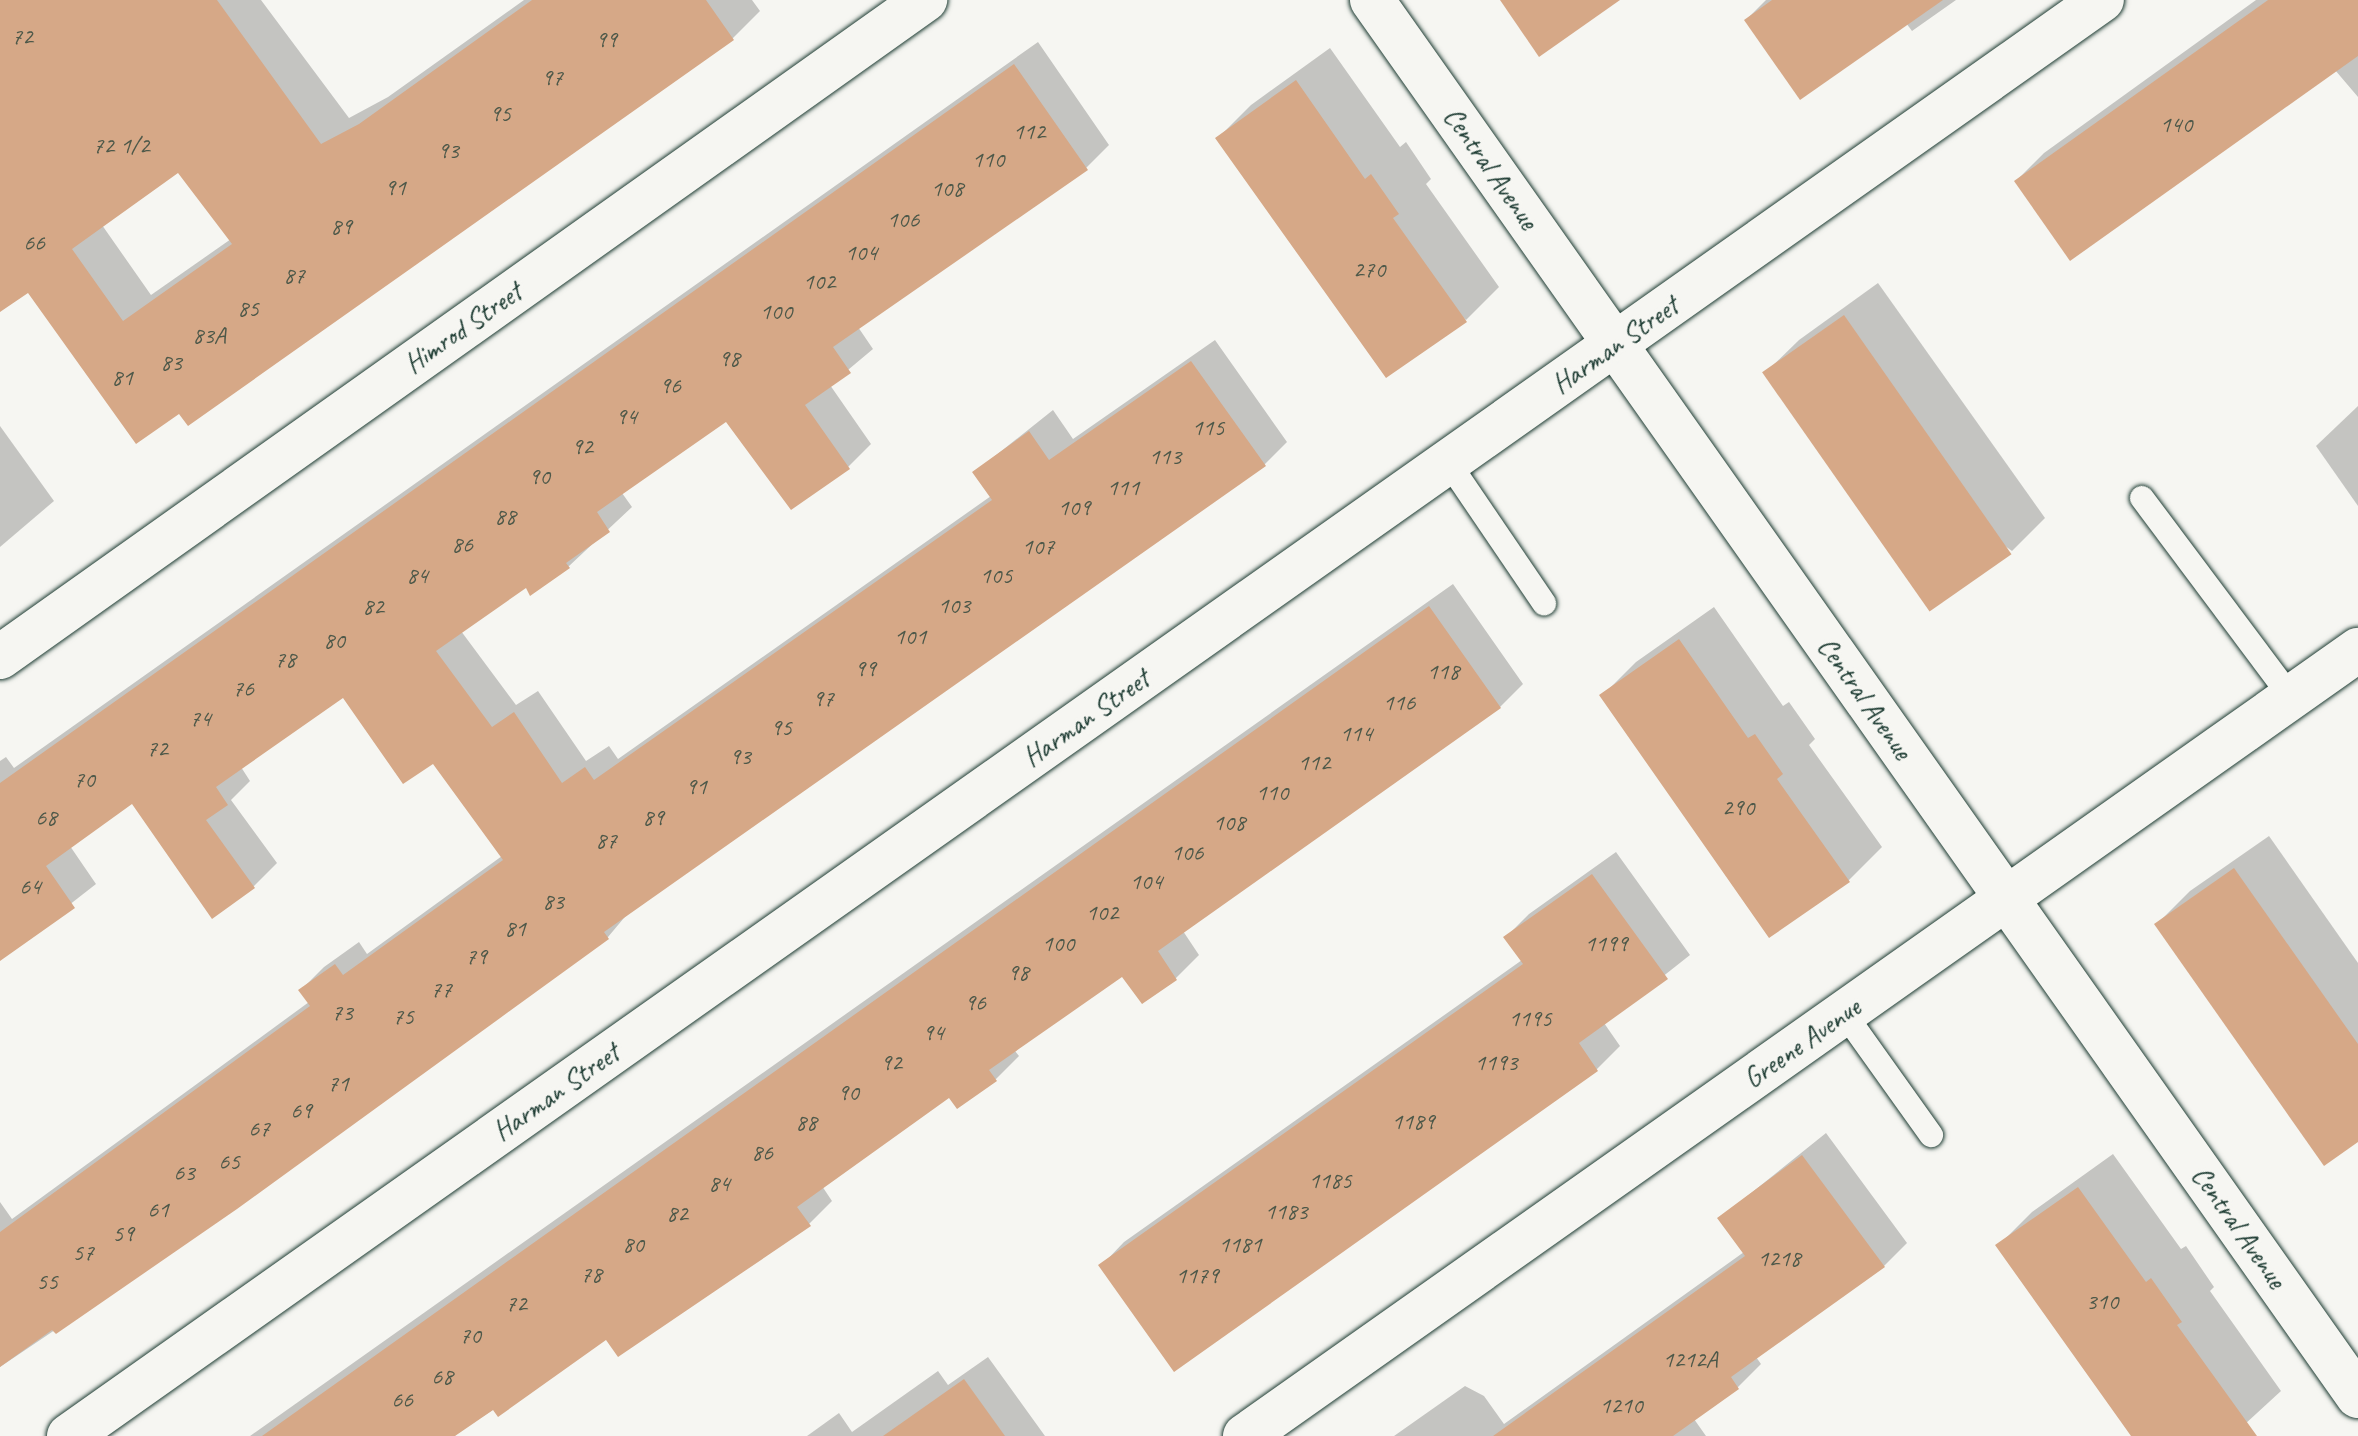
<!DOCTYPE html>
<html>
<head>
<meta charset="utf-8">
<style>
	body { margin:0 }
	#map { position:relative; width:2358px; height:1436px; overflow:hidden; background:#f6f6f2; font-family:Caveat,sans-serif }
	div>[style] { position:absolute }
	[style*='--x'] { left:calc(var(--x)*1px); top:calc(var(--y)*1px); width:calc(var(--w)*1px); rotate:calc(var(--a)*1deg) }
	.shadow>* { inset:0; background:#0003 }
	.building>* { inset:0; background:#d6a887; transform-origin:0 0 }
	.roads { filter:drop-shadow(0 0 2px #1f3d34) drop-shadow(0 0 2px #1f3d34) }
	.lane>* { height:24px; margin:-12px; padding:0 12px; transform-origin:12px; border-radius:12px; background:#f6f6f2 }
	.street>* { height:44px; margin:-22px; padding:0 22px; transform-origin:22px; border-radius:22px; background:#f6f6f2 }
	span { translate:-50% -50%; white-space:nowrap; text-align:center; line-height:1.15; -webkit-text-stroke:7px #f6f6f2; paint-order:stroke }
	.number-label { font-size:24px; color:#4d5849 }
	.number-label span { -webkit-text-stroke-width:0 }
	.street-label { font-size:28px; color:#1f3d34 }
</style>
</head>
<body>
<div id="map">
	<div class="shadow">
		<div style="clip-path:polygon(evenodd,0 0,261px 0,349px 118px,388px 97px,524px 0,752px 0,760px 11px,733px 38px,180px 411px,28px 290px,0 310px,0 0,179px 170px,231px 239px,151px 295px,102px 225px,179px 170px)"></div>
		<div style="clip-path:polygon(1766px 0,1956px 0,1912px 31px,1906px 23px,1746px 20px)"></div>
		<div style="clip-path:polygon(2256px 0,2358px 0,2358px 97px,2335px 70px,2016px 181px,2044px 153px)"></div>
		<div style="clip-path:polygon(1038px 42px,1109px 145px,1086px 168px,858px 327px,873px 349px,830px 385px,871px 444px,848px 467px,727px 419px,622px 493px,632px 507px,568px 567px,527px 585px,461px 631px,516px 705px,538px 691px,586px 761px,609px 746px,618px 759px,991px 496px,975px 472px,1053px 410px,1073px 439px,1215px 340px,1287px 442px,1264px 465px,629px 912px,608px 937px,236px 1208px,0 1367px,0 1202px,12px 1219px,309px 1002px,301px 990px,324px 967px,359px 942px,367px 954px,502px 856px,433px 762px,343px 696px,241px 767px,250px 781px,231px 800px,277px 863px,254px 886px,212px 916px,132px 801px,70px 846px,96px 884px,0 959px,0 761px,6px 757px,14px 768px)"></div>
		<div style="clip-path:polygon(1330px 48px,1400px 147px,1406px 142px,1431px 179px,1426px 184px,1499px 287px,1466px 320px,1218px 138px,1251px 105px)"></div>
		<div style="clip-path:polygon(1878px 283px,2045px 518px,2012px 551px,1765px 373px,1799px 340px)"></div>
		<div style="clip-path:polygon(2358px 406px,2358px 506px,2316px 446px)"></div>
		<div style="clip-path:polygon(0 426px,54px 501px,0 547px)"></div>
		<div style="clip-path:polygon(1453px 584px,1523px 684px,1500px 707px,1183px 931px,1199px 955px,1176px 978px,1142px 1001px,1123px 974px,1015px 1051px,1019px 1056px,996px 1079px,950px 1096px,822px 1186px,832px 1201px,809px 1224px,607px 1337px,452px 1436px,250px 1436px)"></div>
		<div style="clip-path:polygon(1714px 607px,1783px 706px,1789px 702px,1815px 739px,1809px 745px,1882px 847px,1848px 881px,1602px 696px,1636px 662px)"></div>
		<div style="clip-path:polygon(2269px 836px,2358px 963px,2358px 1140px,2156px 925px,2190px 891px)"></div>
		<div style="clip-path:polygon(1616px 852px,1690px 955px,1604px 1023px,1620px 1046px,1597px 1069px,1174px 1369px,1101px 1266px,1124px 1242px,1522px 960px,1506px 937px,1529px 914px)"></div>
		<div style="clip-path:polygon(1826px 1133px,1907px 1243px,1884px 1266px,1756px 1357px,1761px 1364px,1738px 1387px,1694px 1419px,1706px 1436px,1394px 1436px,1465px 1386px,1484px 1396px,1504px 1424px,1744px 1252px,1720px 1218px)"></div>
		<div style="clip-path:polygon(2113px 1154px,2181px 1249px,2186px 1246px,2214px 1287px,2210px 1291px,2281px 1391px,2232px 1436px,2133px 1436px,1998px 1246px,2032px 1212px)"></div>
		<div style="clip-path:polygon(988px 1357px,1045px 1436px,807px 1436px,839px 1413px,852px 1432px,938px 1371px,948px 1385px)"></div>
	</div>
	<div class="building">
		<div style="clip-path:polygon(evenodd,0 0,217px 0,321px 144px,359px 124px,532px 0,706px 0,734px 40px,188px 426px,179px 414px,136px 444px,28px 293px,0 312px,0 0,178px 173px,232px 244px,123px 321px,72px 249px,178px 173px)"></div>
		<div style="clip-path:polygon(1500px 0,1620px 0,1539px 57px)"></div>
		<div style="clip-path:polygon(1772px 0,1943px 0,1800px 100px,1744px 20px)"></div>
		<div style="clip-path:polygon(2268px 0,2358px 0,2358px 56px,2070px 261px,2014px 181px)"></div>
		<div style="clip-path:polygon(1014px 64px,1088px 170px,833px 347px,851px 373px,805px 405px,850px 469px,791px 510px,726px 422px,597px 512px,610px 532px,566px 563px,570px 568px,530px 596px,526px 588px,436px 651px,492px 727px,514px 712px,562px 783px,585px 767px,594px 780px,992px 500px,972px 472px,1029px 431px,1049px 460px,1191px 361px,1266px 466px,604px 932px,609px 939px,237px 1209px,56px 1334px,52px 1330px,0 1367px,0 1232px,310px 1006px,298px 990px,335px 964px,343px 975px,503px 860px,433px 764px,403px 784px,343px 698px,216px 787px,228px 805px,206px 820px,255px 888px,212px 919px,132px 804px,46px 866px,75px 908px,0 961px,0 783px)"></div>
		<div style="clip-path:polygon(1296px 80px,1365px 179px,1371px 174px,1399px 214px,1393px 218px,1467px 322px,1386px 378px,1215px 138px)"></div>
		<div style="left:1844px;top:315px;width:292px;height:100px;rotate:55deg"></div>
		<div style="clip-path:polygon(1429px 606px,1501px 708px,1158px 951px,1177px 980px,1142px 1004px,1122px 977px,989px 1070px,997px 1081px,957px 1109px,949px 1098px,797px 1207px,811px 1226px,618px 1357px,606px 1340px,498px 1417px,493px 1410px,455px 1436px,262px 1436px)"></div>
		<div style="clip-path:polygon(1679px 639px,1748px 738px,1755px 734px,1783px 774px,1777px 779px,1850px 882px,1769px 938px,1599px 695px)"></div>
		<div style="clip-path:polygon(2234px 868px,2358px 1044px,2358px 1142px,2324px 1166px,2154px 924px)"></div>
		<div style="clip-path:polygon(1592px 874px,1668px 979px,1579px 1043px,1598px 1071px,1174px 1372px,1098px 1265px,1523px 964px,1503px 937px)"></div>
		<div style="clip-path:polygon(1802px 1155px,1885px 1267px,1731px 1377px,1739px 1389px,1673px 1436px,1493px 1436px,1745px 1256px,1717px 1218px)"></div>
		<div style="clip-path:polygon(2078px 1187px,2146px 1282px,2151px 1278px,2182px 1322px,2177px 1325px,2257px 1436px,2131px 1436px,1995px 1245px)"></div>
		<div style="clip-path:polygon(964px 1379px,1005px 1436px,883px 1436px)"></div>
	</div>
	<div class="roads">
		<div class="lane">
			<div style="--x:1448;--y:462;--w:171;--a:55.8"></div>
			<div style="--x:2142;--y:498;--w:249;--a:53.2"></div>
			<div style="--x:1844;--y:1013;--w:150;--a:54.5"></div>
		</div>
		<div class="street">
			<div style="--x:1372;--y:0;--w:1709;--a:54.77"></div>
			<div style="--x:0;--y:657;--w:1135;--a:-35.39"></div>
			<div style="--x:69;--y:1436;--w:2489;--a:-35.24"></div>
			<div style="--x:1245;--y:1436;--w:1363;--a:-35.23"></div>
		</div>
	</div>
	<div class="number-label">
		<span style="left:22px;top:37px">72</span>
		<span style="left:606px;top:40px">99</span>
		<span style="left:552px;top:78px">97</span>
		<span style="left:500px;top:114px">95</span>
		<span style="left:2176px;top:125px">140</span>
		<span style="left:1029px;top:132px">112</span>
		<span style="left:121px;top:146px">72 1/2</span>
		<span style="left:448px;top:151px">93</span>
		<span style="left:988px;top:160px">110</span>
		<span style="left:395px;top:188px">91</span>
		<span style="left:947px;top:189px">108</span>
		<span style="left:903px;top:220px">106</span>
		<span style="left:341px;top:227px">89</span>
		<span style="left:34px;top:243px">66</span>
		<span style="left:861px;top:253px">104</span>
		<span style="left:1369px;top:270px">270</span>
		<span style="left:294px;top:276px">87</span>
		<span style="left:819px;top:282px">102</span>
		<span style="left:248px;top:309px">85</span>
		<span style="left:776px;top:312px">100</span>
		<span style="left:209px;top:336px">83A</span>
		<span style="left:729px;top:359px">98</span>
		<span style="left:171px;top:363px">83</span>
		<span style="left:122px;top:378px">81</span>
		<span style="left:670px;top:386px">96</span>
		<span style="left:626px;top:417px">94</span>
		<span style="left:1208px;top:428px">115</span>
		<span style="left:582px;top:447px">92</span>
		<span style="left:1165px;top:457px">113</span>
		<span style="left:539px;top:477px">90</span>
		<span style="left:1123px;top:488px">111</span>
		<span style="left:1074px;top:508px">109</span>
		<span style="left:505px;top:517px">88</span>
		<span style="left:462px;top:545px">86</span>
		<span style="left:1038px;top:547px">107</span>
		<span style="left:417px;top:576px">84</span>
		<span style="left:996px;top:576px">105</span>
		<span style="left:954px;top:606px">103</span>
		<span style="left:373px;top:607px">82</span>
		<span style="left:910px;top:637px">101</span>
		<span style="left:334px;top:641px">80</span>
		<span style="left:285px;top:660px">78</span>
		<span style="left:865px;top:669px">99</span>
		<span style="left:1443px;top:672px">118</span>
		<span style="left:243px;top:689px">76</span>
		<span style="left:823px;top:699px">97</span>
		<span style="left:1399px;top:703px">116</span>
		<span style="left:200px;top:719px">74</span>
		<span style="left:781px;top:728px">95</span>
		<span style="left:1356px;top:734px">114</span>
		<span style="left:157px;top:749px">72</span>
		<span style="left:740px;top:757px">93</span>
		<span style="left:1314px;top:763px">112</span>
		<span style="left:84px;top:780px">70</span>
		<span style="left:696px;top:787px">91</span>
		<span style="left:1272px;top:793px">110</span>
		<span style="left:1738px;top:808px">290</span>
		<span style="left:46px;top:818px">68</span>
		<span style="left:653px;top:818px">89</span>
		<span style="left:1229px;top:823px">108</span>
		<span style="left:606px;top:841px">87</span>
		<span style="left:1187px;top:853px">106</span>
		<span style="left:1146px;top:882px">104</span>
		<span style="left:30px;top:887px">64</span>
		<span style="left:553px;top:902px">83</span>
		<span style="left:1102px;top:913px">102</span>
		<span style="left:515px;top:929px">81</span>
		<span style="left:1058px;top:944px">100</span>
		<span style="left:1606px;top:944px">1199</span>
		<span style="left:476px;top:957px">79</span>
		<span style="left:1018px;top:973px">98</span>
		<span style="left:441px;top:990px">77</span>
		<span style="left:975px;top:1003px">96</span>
		<span style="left:342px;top:1013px">73</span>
		<span style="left:403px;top:1017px">75</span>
		<span style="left:1530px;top:1019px">1195</span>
		<span style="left:933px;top:1033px">94</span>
		<span style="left:891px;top:1063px">92</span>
		<span style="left:1496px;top:1063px">1193</span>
		<span style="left:338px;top:1084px">71</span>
		<span style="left:848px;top:1093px">90</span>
		<span style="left:301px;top:1111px">69</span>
		<span style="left:1413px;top:1122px">1189</span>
		<span style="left:806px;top:1123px">88</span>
		<span style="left:259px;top:1129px">67</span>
		<span style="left:762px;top:1153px">86</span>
		<span style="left:229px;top:1162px">65</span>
		<span style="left:184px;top:1173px">63</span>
		<span style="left:1330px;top:1181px">1185</span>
		<span style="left:719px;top:1184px">84</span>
		<span style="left:158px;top:1210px">61</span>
		<span style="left:1286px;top:1212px">1183</span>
		<span style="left:677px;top:1214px">82</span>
		<span style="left:123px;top:1234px">59</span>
		<span style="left:633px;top:1245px">80</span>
		<span style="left:1240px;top:1245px">1181</span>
		<span style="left:83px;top:1253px">57</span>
		<span style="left:1779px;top:1259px">1218</span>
		<span style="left:591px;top:1275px">78</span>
		<span style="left:1197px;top:1276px">1179</span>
		<span style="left:47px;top:1282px">55</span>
		<span style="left:2102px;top:1302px">310</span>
		<span style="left:516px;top:1304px">72</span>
		<span style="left:470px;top:1336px">70</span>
		<span style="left:1690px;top:1360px">1212A</span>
		<span style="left:442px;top:1377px">68</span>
		<span style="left:402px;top:1400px">66</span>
		<span style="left:1621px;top:1406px">1210</span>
	</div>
	<div class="street-label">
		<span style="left:1491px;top:168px;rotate:55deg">Central Avenue</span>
		<span style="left:463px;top:328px;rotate:-35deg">Himrod Street</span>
		<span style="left:1615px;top:345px;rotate:-35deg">Harman Street</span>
		<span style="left:1865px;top:698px;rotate:55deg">Central Avenue</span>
		<span style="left:1086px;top:718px;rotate:-35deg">Harman Street</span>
		<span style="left:1802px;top:1043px;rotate:-35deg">Greene Avenue</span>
		<span style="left:556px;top:1092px;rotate:-35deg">Harman Street</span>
		<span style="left:2239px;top:1227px;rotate:55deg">Central Avenue</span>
	</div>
</div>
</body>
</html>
